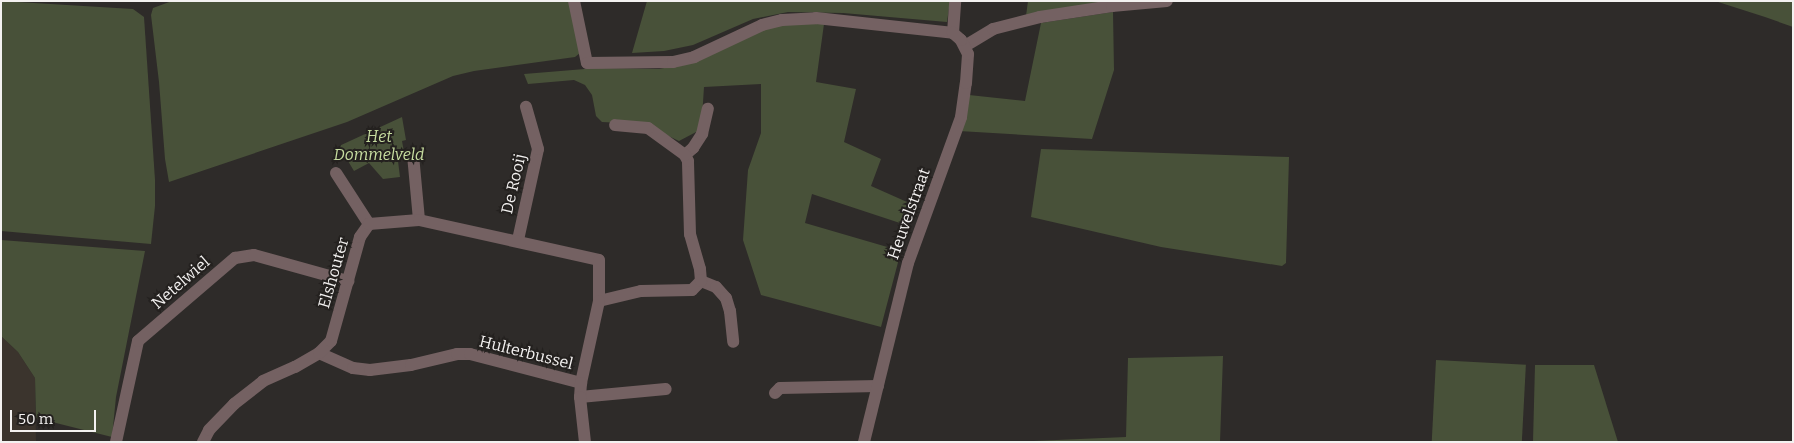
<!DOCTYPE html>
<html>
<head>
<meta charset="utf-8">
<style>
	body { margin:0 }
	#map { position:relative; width:1794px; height:443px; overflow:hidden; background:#2e2b29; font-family:Bitter,serif }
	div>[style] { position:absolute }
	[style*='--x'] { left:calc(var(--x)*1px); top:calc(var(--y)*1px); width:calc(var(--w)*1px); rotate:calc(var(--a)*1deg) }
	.built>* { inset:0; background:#3b342d }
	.green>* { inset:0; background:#485139; transform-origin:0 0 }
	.minor>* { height:12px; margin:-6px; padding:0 6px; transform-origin:6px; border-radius:6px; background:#746162 }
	span { translate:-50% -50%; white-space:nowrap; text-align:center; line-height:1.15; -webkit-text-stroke:4px #24211f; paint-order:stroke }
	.park-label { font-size:16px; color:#c7dda0; font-style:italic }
	.street-label { font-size:16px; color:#f3f1f0 }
	.frame { position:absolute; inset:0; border:2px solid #f3f1f0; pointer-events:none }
	.scale { position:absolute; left:10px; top:410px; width:86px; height:22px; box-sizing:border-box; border:2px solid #f3f1f0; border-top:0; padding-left:6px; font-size:15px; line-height:18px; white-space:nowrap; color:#f3f1f0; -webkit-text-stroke:4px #24211f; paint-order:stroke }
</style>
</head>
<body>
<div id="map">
	<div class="built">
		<div style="clip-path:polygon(1px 336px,18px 352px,35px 378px,36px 442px,1px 442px)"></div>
	</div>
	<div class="green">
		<div style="clip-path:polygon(1px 1px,133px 9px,144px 17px,155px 180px,155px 206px,151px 244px,1px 231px)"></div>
		<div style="clip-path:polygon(172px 1px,571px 1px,580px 53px,575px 57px,474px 71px,453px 76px,347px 122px,169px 182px,165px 159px,159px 82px,151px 15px,153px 8px)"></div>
		<div style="clip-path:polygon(647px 1px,950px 1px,947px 22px,843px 13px,788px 12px,753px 19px,693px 45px,664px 51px,632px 53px)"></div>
		<div style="clip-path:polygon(1028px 1px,1126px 1px,1026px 16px)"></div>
		<div style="clip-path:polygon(1715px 1px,1793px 1px,1793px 27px,1765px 17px)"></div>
		<div style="clip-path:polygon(1113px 12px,1114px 70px,1092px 139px,959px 131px,969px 95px,1025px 101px,1041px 23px)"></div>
		<div style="clip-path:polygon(786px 23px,824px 24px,816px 82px,856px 89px,844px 142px,881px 159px,871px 186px,916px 206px,909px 226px,812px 194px,805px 223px,901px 251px,881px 327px,761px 295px,743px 240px,748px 170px,761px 133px,761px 84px,704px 87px,702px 118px,698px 131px,679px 141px,643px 124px,602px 122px,596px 116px,592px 95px,585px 85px,574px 80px,528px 84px,524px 74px,597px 68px,659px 69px,680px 65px,760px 30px)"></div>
		<div style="clip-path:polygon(402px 117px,406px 140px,402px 141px,404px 152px,397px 153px,400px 177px,383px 179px,369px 163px,354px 171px,339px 146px)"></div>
		<div style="clip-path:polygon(1041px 149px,1289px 157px,1286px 263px,1282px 266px,1161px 247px,1031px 217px)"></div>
		<div style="clip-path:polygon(1px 240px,145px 251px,116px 397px,112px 437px,36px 418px,35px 378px,18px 352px,1px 336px)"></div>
		<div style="clip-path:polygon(1223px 356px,1220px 442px,1010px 442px,1126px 437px,1128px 358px)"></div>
		<div style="left:1436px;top:360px;width:90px;height:82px;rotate:3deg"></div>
		<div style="clip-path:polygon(1535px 365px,1594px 365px,1618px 442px,1533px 442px)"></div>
	</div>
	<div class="minor">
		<div style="--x:574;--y:1;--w:63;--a:78.2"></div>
		<div style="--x:587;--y:63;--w:86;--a:-0.7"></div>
		<div style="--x:673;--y:62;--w:22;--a:-13"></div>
		<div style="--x:694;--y:57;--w:75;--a:-25.2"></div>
		<div style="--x:762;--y:25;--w:21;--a:-14"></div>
		<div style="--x:782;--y:20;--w:34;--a:-3"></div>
		<div style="--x:816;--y:18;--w:138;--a:6.2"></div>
		<div style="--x:953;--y:33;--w:32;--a:-86"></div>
		<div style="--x:965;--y:46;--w:33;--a:-31"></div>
		<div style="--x:993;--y:29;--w:49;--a:-14.3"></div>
		<div style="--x:1040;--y:17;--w:73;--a:-8.7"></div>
		<div style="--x:1112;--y:6;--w:55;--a:-5.2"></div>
		<div style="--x:413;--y:155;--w:65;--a:84.7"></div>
		<div style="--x:685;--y:155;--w:11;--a:-41"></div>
		<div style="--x:693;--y:148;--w:17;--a:-57"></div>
		<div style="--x:702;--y:134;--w:26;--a:-77"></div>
		<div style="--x:336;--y:173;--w:61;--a:57.1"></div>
		<div style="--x:518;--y:240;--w:93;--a:-77.6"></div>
		<div style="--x:538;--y:149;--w:44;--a:-105.9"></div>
		<div style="--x:701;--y:281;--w:16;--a:22"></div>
		<div style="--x:716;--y:287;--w:15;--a:48"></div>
		<div style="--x:726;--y:298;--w:14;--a:73"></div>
		<div style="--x:730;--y:311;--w:31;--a:84"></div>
		<div style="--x:599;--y:301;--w:43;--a:-13.4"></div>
		<div style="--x:641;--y:291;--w:51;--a:-1.1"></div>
		<div style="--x:692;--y:290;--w:13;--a:-45"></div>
		<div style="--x:701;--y:281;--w:12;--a:-95"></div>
		<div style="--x:700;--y:269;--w:36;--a:-106"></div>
		<div style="--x:690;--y:234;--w:73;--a:-91.6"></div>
		<div style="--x:688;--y:161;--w:7;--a:-117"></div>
		<div style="--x:685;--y:155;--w:46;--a:-143.9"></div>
		<div style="--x:648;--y:128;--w:33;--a:-175"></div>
		<div style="--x:319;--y:353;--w:37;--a:24"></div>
		<div style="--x:353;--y:368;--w:17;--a:7"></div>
		<div style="--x:370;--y:370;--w:41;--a:-7"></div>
		<div style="--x:411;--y:365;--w:47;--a:-13.4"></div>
		<div style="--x:457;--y:354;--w:13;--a:0"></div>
		<div style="--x:470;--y:354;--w:115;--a:14.6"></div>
		<div style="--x:775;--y:393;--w:7;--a:-45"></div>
		<div style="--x:780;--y:388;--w:98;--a:-1.2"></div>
		<div style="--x:580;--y:397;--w:86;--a:-5.3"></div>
		<div style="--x:116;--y:442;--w:103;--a:-77.7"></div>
		<div style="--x:138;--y:341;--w:128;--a:-40.6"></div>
		<div style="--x:235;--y:258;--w:19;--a:-9"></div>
		<div style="--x:254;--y:255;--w:98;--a:15.5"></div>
		<div style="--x:203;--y:442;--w:13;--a:-63"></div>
		<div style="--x:209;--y:430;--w:36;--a:-46"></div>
		<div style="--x:234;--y:404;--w:37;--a:-38"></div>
		<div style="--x:263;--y:381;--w:35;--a:-24"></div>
		<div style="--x:295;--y:367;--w:28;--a:-30"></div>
		<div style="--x:319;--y:353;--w:17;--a:-45"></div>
		<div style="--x:331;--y:341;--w:108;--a:-74.4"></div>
		<div style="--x:360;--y:237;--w:16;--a:-55"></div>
		<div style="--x:369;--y:224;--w:50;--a:-4.6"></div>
		<div style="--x:419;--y:220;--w:184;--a:12.5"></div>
		<div style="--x:599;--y:260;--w:41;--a:90"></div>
		<div style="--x:599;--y:301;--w:84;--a:102.4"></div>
		<div style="--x:581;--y:383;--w:14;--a:94"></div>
		<div style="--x:580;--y:397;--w:45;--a:83.7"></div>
		<div style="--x:864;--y:442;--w:184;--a:-76.2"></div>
		<div style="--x:908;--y:263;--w:155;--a:-70"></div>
		<div style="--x:961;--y:117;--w:34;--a:-82"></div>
		<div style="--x:966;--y:83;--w:29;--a:-86"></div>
		<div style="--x:968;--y:54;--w:16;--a:-117"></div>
		<div style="--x:961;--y:40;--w:11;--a:-139"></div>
	</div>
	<div class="park-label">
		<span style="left:379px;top:146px">Het<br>Dommelveld</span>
	</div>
	<div class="street-label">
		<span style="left:514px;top:184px;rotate:-77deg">De Rooij</span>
		<span style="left:909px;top:214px;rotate:-70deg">Heuvelstraat</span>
		<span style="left:334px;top:273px;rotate:-74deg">Elshouter</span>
		<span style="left:181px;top:283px;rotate:-41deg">Netelwiel</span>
		<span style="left:526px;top:353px;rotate:14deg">Hulterbussel</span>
	</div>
	<div class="frame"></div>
	<div class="scale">50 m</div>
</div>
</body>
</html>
